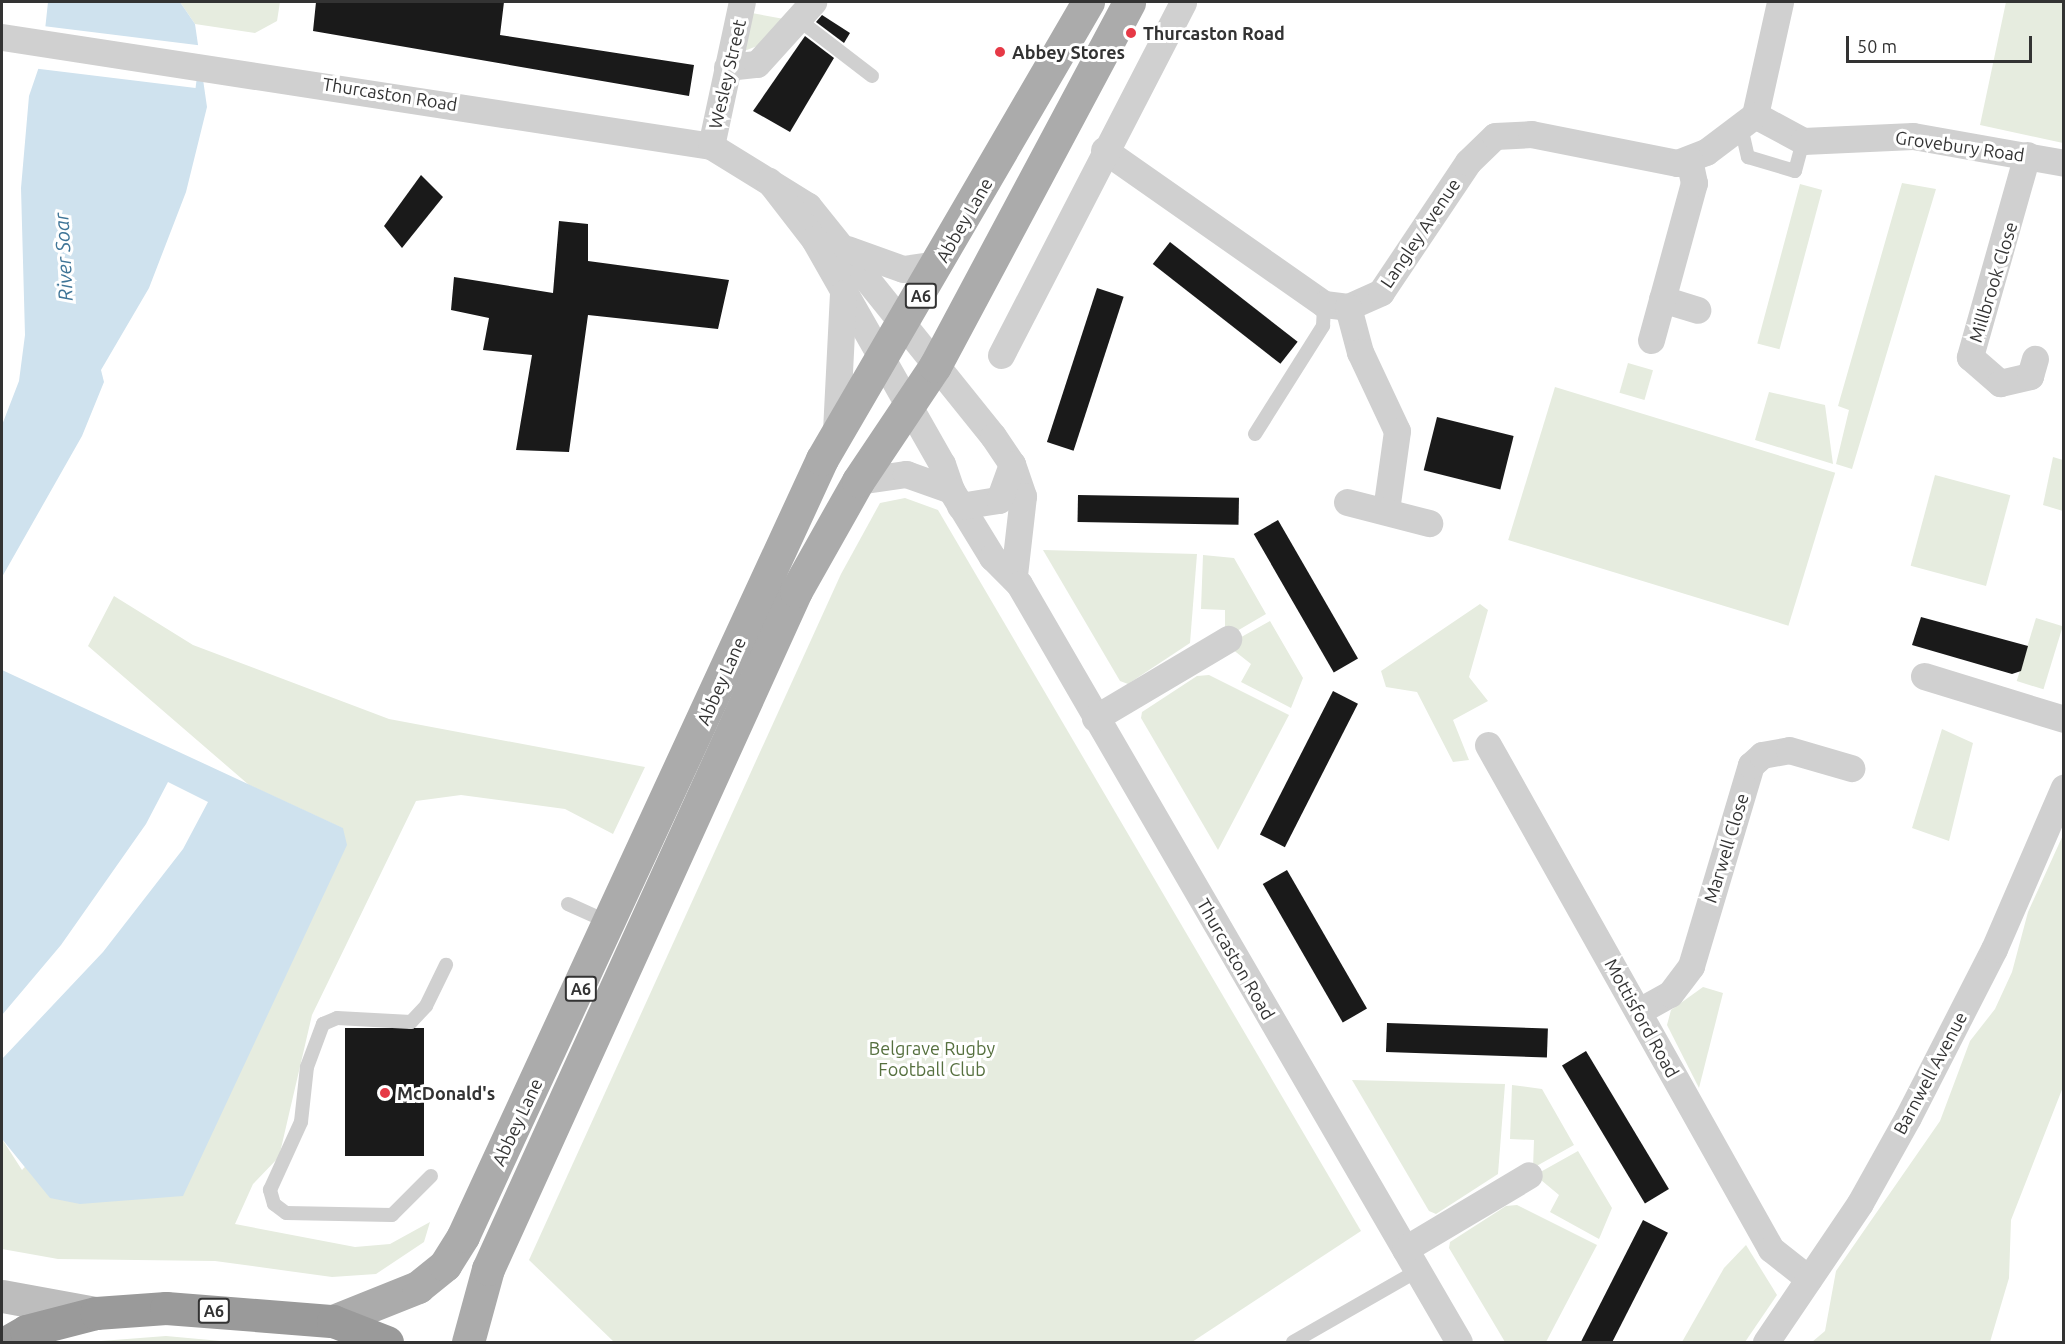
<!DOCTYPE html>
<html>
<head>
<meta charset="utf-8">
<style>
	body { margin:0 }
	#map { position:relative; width:2065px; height:1344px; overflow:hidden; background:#fff; font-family:Ubuntu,sans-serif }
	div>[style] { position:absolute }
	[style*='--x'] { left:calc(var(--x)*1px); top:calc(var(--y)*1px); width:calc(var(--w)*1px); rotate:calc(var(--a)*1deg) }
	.green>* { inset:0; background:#e6ecdf; transform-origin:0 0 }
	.water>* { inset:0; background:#cfe2ee }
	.pier>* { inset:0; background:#fff; transform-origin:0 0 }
	.building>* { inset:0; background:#1a1a1a; transform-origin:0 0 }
	.lane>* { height:14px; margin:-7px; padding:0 7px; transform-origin:7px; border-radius:7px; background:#d0d0d0 }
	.street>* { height:27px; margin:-13.5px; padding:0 13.5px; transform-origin:13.5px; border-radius:13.5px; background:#d0d0d0 }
	.secondary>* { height:33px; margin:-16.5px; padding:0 16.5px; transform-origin:16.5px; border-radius:16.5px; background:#bdbdbd }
	.primary>* { height:33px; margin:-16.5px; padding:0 16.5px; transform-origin:16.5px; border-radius:16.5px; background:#ababab }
	.highway>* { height:33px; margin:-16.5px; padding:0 16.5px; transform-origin:16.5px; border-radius:16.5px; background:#9a9a9a }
	.dots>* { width:16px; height:16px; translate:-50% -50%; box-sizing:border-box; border:3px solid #fff; border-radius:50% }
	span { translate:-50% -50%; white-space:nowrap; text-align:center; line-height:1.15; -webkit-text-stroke:6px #fff; paint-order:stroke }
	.shield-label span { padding:2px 4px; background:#fff; border:2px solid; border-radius:4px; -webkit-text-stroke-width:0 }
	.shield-label { font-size:16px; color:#333; font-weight:700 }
	.poi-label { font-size:18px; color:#333; font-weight:700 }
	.left { translate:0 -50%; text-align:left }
	.street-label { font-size:18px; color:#333 }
	.park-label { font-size:18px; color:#56703f }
	.water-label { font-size:20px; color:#3f7597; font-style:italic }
	.frame { position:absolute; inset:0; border:3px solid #333; pointer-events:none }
	.scale { position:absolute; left:1846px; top:36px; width:186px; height:27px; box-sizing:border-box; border:3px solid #333; border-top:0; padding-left:8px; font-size:18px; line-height:21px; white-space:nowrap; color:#333; -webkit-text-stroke:4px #fff; paint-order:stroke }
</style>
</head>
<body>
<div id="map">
	<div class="green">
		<div style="clip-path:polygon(180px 2px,280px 2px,277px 21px,255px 33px,195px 24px)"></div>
		<div style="clip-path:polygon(2006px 2px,2063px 2px,2063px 143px,1980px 125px)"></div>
		<div style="clip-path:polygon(741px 11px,784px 19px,771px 41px,736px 54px)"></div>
		<div style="clip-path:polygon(1902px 183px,1936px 189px,1852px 469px,1836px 464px,1849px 410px,1838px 406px)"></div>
		<div style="left:1800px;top:184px;width:23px;height:165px;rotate:15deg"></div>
		<div style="left:1628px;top:363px;width:26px;height:31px;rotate:16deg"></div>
		<div style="left:1555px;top:387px;width:293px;height:160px;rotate:17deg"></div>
		<div style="clip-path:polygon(1769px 392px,1825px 405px,1833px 464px,1755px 440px)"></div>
		<div style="clip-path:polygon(2053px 457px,2063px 460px,2063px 511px,2043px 505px)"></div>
		<div style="left:1935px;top:475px;width:78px;height:94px;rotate:15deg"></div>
		<div style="clip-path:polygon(905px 498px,938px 510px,1361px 1231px,1192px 1342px,614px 1342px,529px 1260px,841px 574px,880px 503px)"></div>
		<div style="clip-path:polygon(1043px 550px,1197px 554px,1190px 643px,1128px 684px,1120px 681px)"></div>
		<div style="clip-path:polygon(1203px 555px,1234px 558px,1266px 614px,1225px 638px,1225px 610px,1201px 609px)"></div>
		<div style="clip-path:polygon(114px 596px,193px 645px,389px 719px,645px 767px,613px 834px,565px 809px,461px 795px,416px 801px,312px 1015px,279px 1157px,253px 1184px,235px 1224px,355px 1247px,390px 1244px,430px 1222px,424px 1242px,376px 1274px,332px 1277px,215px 1261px,58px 1259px,2px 1249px,2px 1139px,22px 1170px,342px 828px,249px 785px,88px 646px)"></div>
		<div style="clip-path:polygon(1480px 604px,1488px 610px,1469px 677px,1488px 701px,1453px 720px,1469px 760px,1453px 762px,1417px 692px,1386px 687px,1381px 671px)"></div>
		<div style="left:2036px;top:618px;width:28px;height:66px;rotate:17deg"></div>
		<div style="clip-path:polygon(1270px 621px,1303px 678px,1291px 708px,1241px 682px,1251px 664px,1227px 645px)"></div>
		<div style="clip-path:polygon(1209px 675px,1289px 715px,1218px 850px,1141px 718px,1142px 712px,1197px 676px)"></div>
		<div style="clip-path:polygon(1942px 729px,1973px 743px,1949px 841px,1912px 828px)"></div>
		<div style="clip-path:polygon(2063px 835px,2063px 1087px,2011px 1220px,2009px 1278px,1990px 1342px,1812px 1342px,1825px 1331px,1836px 1271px,1940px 1121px,1970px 1041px,1995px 1009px,2012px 972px,2028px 912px)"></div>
		<div style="clip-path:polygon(1703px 987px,1723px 993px,1699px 1088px,1667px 1025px,1671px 1010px)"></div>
		<div style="clip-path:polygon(1352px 1080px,1505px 1084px,1498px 1174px,1436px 1214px,1429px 1211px)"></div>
		<div style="clip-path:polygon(1512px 1085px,1542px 1089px,1574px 1145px,1533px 1168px,1534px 1140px,1510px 1139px)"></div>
		<div style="clip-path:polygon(1578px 1151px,1612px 1208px,1599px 1239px,1550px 1212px,1559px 1195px,1535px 1175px)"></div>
		<div style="clip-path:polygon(1517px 1205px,1597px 1245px,1546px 1342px,1505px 1342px,1449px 1248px,1450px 1242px,1506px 1206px)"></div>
		<div style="clip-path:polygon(1746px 1245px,1777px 1295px,1745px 1342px,1682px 1342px,1724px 1268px)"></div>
		<div style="clip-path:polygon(166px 1336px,232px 1342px,94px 1342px,101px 1341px)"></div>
	</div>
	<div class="water">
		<div style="clip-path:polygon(48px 2px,180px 2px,195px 24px,207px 107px,186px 192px,149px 288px,101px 370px,104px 382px,82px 436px,2px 577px,2px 425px,19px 381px,25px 335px,21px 188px,29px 96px,42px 58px)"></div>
		<div style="clip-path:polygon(2px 670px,343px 828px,347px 845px,183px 1196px,80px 1204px,50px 1198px,2px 1139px,2px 1059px,103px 952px,183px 849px,208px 802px,168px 782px,146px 824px,61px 945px,2px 1015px)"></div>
	</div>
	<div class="pier">
		<div style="left:43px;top:26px;width:159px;height:43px;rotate:7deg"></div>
	</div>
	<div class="building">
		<div style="clip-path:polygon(316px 2px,504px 2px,500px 35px,694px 65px,689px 96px,313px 31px)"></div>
		<div style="clip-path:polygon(822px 15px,850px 33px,844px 43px,816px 22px)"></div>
		<div style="clip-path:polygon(805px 36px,834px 58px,790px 132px,753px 111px)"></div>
		<div style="clip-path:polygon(421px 175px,443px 197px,402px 248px,384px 226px)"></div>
		<div style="clip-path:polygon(559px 221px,588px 224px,588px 261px,729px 280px,718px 329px,588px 315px,569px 452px,516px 450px,532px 355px,483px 350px,489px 318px,451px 310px,454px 277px,553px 293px)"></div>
		<div style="left:1170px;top:242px;width:162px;height:28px;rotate:38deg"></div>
		<div style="left:1097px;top:288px;width:28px;height:162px;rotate:18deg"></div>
		<div style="left:1437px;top:417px;width:79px;height:55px;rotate:14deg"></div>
		<div style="left:1078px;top:495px;width:161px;height:27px;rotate:1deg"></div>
		<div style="left:1278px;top:520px;width:160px;height:28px;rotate:60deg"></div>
		<div style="clip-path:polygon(1921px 617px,2028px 646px,2021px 671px,2012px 674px,1912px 645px)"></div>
		<div style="left:1333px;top:691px;width:28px;height:161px;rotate:27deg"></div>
		<div style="left:1287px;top:870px;width:160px;height:28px;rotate:60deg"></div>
		<div style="left:1387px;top:1023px;width:161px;height:29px;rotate:2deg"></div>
		<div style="left:424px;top:1028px;width:128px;height:79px;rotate:90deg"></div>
		<div style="left:1586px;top:1051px;width:161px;height:28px;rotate:59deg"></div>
		<div style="left:1643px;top:1220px;width:28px;height:138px;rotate:27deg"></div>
	</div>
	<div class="lane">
		<div style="--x:799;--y:20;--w:92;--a:37.5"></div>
		<div style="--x:1741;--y:127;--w:31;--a:77"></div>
		<div style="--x:1748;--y:157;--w:49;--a:16.6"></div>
		<div style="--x:1795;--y:171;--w:31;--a:-75"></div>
		<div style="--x:1255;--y:434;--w:128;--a:-57.8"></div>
		<div style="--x:1323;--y:326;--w:22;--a:-87"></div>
		<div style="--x:568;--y:904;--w:46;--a:24.3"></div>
		<div style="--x:431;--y:1176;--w:55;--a:135"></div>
		<div style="--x:392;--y:1215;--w:106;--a:-178.9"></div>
		<div style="--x:286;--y:1213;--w:15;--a:-143"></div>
		<div style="--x:274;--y:1204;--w:15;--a:-106"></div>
		<div style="--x:270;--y:1190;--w:75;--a:-65.5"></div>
		<div style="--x:301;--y:1122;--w:55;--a:-83.8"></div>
		<div style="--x:307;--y:1067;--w:46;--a:-69.6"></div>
		<div style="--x:323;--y:1024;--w:15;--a:-23"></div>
		<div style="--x:337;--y:1018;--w:74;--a:3.1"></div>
		<div style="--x:411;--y:1022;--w:22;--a:-47"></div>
		<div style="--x:426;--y:1006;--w:46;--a:-64"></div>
		<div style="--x:1293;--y:1342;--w:143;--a:-29.8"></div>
	</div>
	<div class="street">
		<div style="--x:2;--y:37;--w:717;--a:8.74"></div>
		<div style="--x:711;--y:146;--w:114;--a:31.7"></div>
		<div style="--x:808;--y:206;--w:295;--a:51.2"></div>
		<div style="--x:993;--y:436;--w:34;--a:56"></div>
		<div style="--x:1012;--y:464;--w:34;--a:71"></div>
		<div style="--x:1023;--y:496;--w:80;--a:96.5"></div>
		<div style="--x:727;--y:67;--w:30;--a:-6"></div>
		<div style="--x:757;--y:64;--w:84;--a:-47.9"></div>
		<div style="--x:1755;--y:115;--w:55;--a:28.4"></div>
		<div style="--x:1803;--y:141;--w:110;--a:-2.6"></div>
		<div style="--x:1913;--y:136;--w:153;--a:10.1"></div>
		<div style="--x:1755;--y:115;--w:116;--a:-77.5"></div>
		<div style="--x:711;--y:146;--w:147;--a:-77.9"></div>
		<div style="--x:1104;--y:150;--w:269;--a:35"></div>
		<div style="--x:1324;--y:304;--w:24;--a:7"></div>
		<div style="--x:1348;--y:307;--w:36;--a:-24"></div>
		<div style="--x:1381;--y:292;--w:156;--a:-56.2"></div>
		<div style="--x:1468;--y:162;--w:37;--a:-44"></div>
		<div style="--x:1495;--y:136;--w:36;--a:-3"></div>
		<div style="--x:1531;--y:134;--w:149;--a:11.2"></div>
		<div style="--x:1677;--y:163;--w:31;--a:-21"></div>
		<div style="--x:1706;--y:152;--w:61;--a:-37.1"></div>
		<div style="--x:2027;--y:155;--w:210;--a:105.8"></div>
		<div style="--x:1970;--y:357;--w:40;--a:41"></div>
		<div style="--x:2000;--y:383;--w:31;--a:-13"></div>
		<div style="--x:2030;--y:376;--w:18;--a:-74"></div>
		<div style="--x:769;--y:181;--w:73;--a:52.2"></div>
		<div style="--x:814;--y:239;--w:259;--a:60.4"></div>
		<div style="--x:942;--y:464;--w:28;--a:71"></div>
		<div style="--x:951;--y:490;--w:79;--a:58.5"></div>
		<div style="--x:992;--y:557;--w:38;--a:45"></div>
		<div style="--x:1019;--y:584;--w:876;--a:59.87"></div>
		<div style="--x:847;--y:249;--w:59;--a:19.7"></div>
		<div style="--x:903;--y:269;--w:36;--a:-8"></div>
		<div style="--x:1662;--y:299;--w:37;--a:17"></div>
		<div style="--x:1348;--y:307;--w:47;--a:75.1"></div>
		<div style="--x:1360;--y:352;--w:87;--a:64.9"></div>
		<div style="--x:1397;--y:431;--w:80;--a:97.9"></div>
		<div style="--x:1651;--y:340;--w:163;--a:-74.7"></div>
		<div style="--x:1694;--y:183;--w:24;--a:-102"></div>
		<div style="--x:1001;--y:355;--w:397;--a:-62.7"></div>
		<div style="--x:836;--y:431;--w:138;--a:-87.1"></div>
		<div style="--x:858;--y:481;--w:49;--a:-8.3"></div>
		<div style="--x:906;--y:474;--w:48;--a:19.6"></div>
		<div style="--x:1347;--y:502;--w:85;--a:14.4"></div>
		<div style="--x:960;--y:506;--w:39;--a:-9"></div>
		<div style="--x:999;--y:500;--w:38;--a:-70"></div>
		<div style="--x:1924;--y:676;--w:146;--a:17.1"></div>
		<div style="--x:1095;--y:718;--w:155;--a:-30.7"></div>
		<div style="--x:1488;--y:745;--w:578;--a:60.69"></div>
		<div style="--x:1771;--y:1249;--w:48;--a:38.3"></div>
		<div style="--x:1639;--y:1011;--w:35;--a:-29"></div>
		<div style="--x:1670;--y:994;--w:35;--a:-53"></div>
		<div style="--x:1691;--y:966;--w:210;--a:-73.4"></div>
		<div style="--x:1751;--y:765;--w:15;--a:-42"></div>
		<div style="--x:1762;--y:755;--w:27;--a:-10"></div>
		<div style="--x:1789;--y:750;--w:65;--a:16.2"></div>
		<div style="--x:1405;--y:1249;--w:144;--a:-30.8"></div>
		<div style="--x:1766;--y:1342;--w:168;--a:-55.9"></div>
		<div style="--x:1860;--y:1203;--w:98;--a:-60.8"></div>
		<div style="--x:1908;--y:1117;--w:189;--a:-62.9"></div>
		<div style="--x:1994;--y:949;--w:176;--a:-66.6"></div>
	</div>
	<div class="secondary">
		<div style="--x:2;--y:1296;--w:96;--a:10.3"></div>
	</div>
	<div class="primary">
		<div style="--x:333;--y:1321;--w:92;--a:-21.8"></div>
		<div style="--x:418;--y:1287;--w:35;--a:-39"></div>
		<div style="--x:445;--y:1265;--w:34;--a:-58"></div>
		<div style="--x:463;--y:1236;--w:856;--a:-65.2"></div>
		<div style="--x:822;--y:459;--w:529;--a:-59.8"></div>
		<div style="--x:468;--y:1342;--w:76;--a:-74.7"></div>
		<div style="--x:488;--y:1269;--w:745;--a:-65.57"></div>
		<div style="--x:796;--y:591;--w:126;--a:-60.6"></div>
		<div style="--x:858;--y:481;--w:138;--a:-56.2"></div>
		<div style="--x:935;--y:366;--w:412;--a:-61.9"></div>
	</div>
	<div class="highway">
		<div style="--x:7;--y:1342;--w:22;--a:-30"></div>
		<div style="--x:26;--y:1331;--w:72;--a:-14.4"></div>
		<div style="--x:96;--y:1313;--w:70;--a:-4.1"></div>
		<div style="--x:166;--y:1308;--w:168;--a:4.5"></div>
		<div style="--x:333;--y:1321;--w:58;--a:21.3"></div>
	</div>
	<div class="dots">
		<div style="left:1131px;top:33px;background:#e63946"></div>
		<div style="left:1000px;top:52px;background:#e63946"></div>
		<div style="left:385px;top:1093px;background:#e63946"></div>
	</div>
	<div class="shield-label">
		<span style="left:921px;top:296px">A6</span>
		<span style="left:581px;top:989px">A6</span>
		<span style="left:214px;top:1311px">A6</span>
	</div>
	<div class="poi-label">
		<span class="left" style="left:1143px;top:33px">Thurcaston Road</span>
		<span class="left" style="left:1012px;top:52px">Abbey Stores</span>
		<span class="left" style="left:397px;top:1093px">McDonald's</span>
	</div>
	<div class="street-label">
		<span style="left:727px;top:74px;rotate:-77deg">Wesley Street</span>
		<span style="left:390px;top:94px;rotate:9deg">Thurcaston Road</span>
		<span style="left:1960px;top:146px;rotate:8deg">Grovebury Road</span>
		<span style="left:964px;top:220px;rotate:-60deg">Abbey Lane</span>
		<span style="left:1420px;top:233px;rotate:-56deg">Langley Avenue</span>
		<span style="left:1993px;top:282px;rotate:-73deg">Millbrook Close</span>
		<span style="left:721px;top:681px;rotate:-66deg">Abbey Lane</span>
		<span style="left:1726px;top:848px;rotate:-73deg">Marwell Close</span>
		<span style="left:1236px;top:959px;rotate:60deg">Thurcaston Road</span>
		<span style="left:1642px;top:1018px;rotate:61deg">Mottisford Road</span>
		<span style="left:1930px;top:1073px;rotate:-62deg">Barnwell Avenue</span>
		<span style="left:517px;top:1122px;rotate:-65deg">Abbey Lane</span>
	</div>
	<div class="park-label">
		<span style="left:932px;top:1059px">Belgrave Rugby<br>Football Club</span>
	</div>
	<div class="water-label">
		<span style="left:63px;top:257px;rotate:-93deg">River Soar</span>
	</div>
	<div class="frame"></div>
	<div class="scale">50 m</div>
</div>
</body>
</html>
